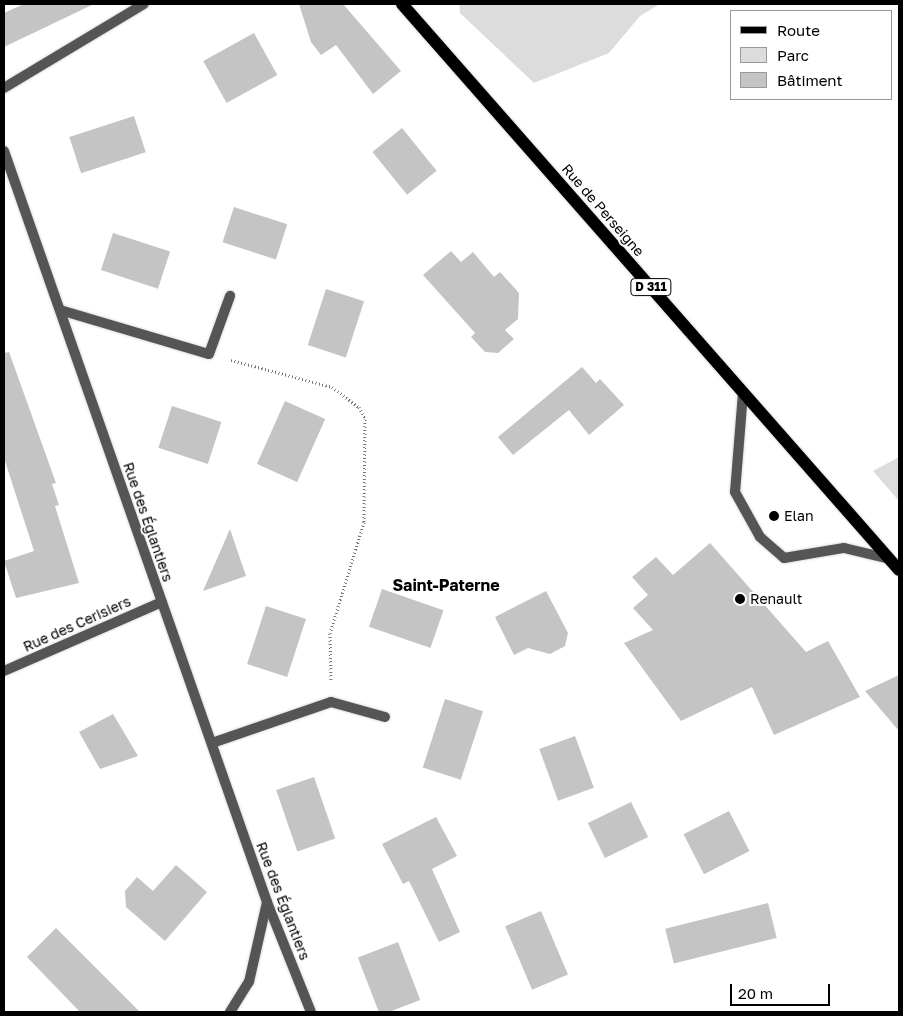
<!DOCTYPE html>
<html>
<head>
<meta charset="utf-8">
<style>
	body { margin:0 }
	#map { position:relative; width:903px; height:1016px; overflow:hidden; background:#fff; font-family:"Golos Text",sans-serif }
	div>[style] { position:absolute }
	[style*='--x'] { left:calc(var(--x)*1px); top:calc(var(--y)*1px); width:calc(var(--w)*1px); rotate:calc(var(--a)*1deg) }
	.green>* { inset:0; background:#dcdcdc }
	.building>* { inset:0; background:#c4c4c4; transform-origin:0 0 }
	.path>* { height:3px; margin-top:-1.5px; transform-origin:0; background:repeating-linear-gradient(90deg,#777 0 1px,transparent 0 3.5px) }
	.roads { filter:drop-shadow(0 0 1px #dbdbdb) drop-shadow(0 0 1px #dbdbdb) }
	.lane>* { height:10px; margin:-5px; padding:0 5px; transform-origin:5px; border-radius:5px; background:#555 }
	.street>* { height:10px; margin:-5px; padding:0 5px; transform-origin:5px; border-radius:5px; background:#555 }
	.primary>* { height:12px; margin:-6px; padding:0 6px; transform-origin:6px; border-radius:6px; background:#000 }
	.dots>* { width:14px; height:14px; translate:-50% -50%; box-sizing:border-box; border:2px solid #fff; border-radius:50% }
	span { translate:-50% -50%; white-space:nowrap; text-align:center; line-height:1.15; -webkit-text-stroke:4px #fff; paint-order:stroke }
	.shield-label span { padding:1px 4px; background:#fff; border:1px solid; border-radius:4px; -webkit-text-stroke-width:0 }
	.shield-label { font-size:12px; color:#000; font-weight:700 }
	.street-label { font-size:14px; color:#000 }
	.poi-label { font-size:14px; color:#000 }
	.left { translate:0 -50%; text-align:left }
	.quarter-label { font-size:16px; color:#000; font-weight:700 }
	.frame { position:absolute; inset:0; border:5px solid #000; pointer-events:none }
	.legend { position:absolute; left:730px; top:10px; width:162px; height:90px; box-sizing:border-box; background:#fff; border:1px solid #999; margin:0; padding:6px 9px; list-style:none; font-size:15px; color:#000 }
	.legend li { display:flex; align-items:center; gap:10px; height:25px }
	.legend b { width:25px; border:1px solid #999 }
	.scale { position:absolute; left:730px; top:984px; width:100px; height:22px; box-sizing:border-box; border:2px solid #000; border-top:0; padding-left:6px; font-size:15px; line-height:18px; white-space:nowrap; color:#000; -webkit-text-stroke:4px #fff; paint-order:stroke }
</style>
</head>
<body>
<div id="map">
	<div class="green">
		<div style="clip-path:polygon(459px 4px,660px 4px,640px 16px,609px 53px,534px 83px,460px 13px)"></div>
		<div style="clip-path:polygon(899px 457px,899px 501px,873px 471px)"></div>
	</div>
	<div class="building">
		<div style="clip-path:polygon(24px 4px,94px 4px,4px 47px,4px 13px)"></div>
		<div style="clip-path:polygon(299px 4px,343px 4px,401px 71px,373px 94px,336px 45px,321px 55px,311px 42px)"></div>
		<div style="left:254px;top:33px;width:48px;height:58px;rotate:61deg"></div>
		<div style="left:134px;top:116px;width:38px;height:68px;rotate:72deg"></div>
		<div style="left:402px;top:128px;width:55px;height:38px;rotate:51deg"></div>
		<div style="left:234px;top:207px;width:56px;height:37px;rotate:18deg"></div>
		<div style="left:113px;top:233px;width:60px;height:39px;rotate:18deg"></div>
		<div style="clip-path:polygon(451px 251px,461px 262px,473px 252px,494px 277px,500px 272px,519px 293px,518px 319px,505px 330px,514px 339px,498px 353px,485px 352px,471px 337px,475px 333px,423px 275px)"></div>
		<div style="left:326px;top:289px;width:40px;height:59px;rotate:18deg"></div>
		<div style="clip-path:polygon(9px 352px,56px 483px,52px 484px,59px 505px,55px 506px,79px 583px,16px 598px,4px 561px,34px 551px,4px 458px,4px 353px)"></div>
		<div style="clip-path:polygon(582px 367px,596px 383px,600px 379px,624px 405px,589px 435px,569px 410px,513px 455px,498px 437px)"></div>
		<div style="left:285px;top:401px;width:44px;height:69px;rotate:24deg"></div>
		<div style="left:172px;top:406px;width:52px;height:44px;rotate:18deg"></div>
		<div style="clip-path:polygon(230px 529px,246px 576px,203px 591px)"></div>
		<div style="clip-path:polygon(710px 543px,806px 652px,828px 641px,860px 697px,774px 735px,752px 687px,681px 721px,624px 643px,653px 630px,633px 608px,648px 595px,632px 577px,656px 557px,673px 575px)"></div>
		<div style="left:382px;top:589px;width:65px;height:40px;rotate:19deg"></div>
		<div style="clip-path:polygon(546px 591px,568px 633px,565px 646px,550px 654px,528px 648px,514px 655px,495px 617px)"></div>
		<div style="left:266px;top:606px;width:42px;height:61px;rotate:18deg"></div>
		<div style="clip-path:polygon(899px 675px,899px 731px,865px 691px)"></div>
		<div style="left:445px;top:699px;width:40px;height:72px;rotate:18deg"></div>
		<div style="clip-path:polygon(113px 714px,138px 756px,100px 769px,79px 732px)"></div>
		<div style="left:575px;top:736px;width:55px;height:38px;rotate:70deg"></div>
		<div style="left:314px;top:777px;width:65px;height:40px;rotate:71deg"></div>
		<div style="left:631px;top:802px;width:39px;height:48px;rotate:64deg"></div>
		<div style="left:729px;top:811px;width:45px;height:51px;rotate:63deg"></div>
		<div style="clip-path:polygon(436px 817px,457px 856px,432px 869px,460px 932px,439px 942px,409px 881px,403px 884px,382px 844px)"></div>
		<div style="clip-path:polygon(176px 865px,207px 892px,165px 941px,126px 907px,125px 891px,137px 877px,153px 891px)"></div>
		<div style="left:768px;top:903px;width:36px;height:106px;rotate:76deg"></div>
		<div style="left:541px;top:911px;width:69px;height:39px;rotate:67deg"></div>
		<div style="clip-path:polygon(56px 928px,140px 1012px,80px 1012px,27px 957px)"></div>
		<div style="left:398px;top:942px;width:62px;height:43px;rotate:69deg"></div>
	</div>
	<div class="path">
		<div style="--x:231;--y:360;--w:105;--a:15"></div>
		<div style="--x:332;--y:387;--w:34;--a:37"></div>
		<div style="--x:359;--y:407;--w:13;--a:63"></div>
		<div style="--x:365;--y:419;--w:103;--a:90.6"></div>
		<div style="--x:364;--y:522;--w:116;--a:107"></div>
		<div style="--x:330;--y:633;--w:48;--a:88.8"></div>
	</div>
	<div class="roads">
		<div class="lane">
			<div style="--x:743;--y:393;--w:99;--a:94.6"></div>
			<div style="--x:735;--y:492;--w:51;--a:60.9"></div>
			<div style="--x:760;--y:537;--w:32;--a:41"></div>
			<div style="--x:784;--y:558;--w:61;--a:-9.5"></div>
			<div style="--x:844;--y:548;--w:47;--a:13.4"></div>
		</div>
		<div class="street">
			<div style="--x:4;--y:88;--w:163;--a:-31"></div>
			<div style="--x:4;--y:151;--w:796;--a:70.7"></div>
			<div style="--x:267;--y:902;--w:118;--a:68.2"></div>
			<div style="--x:60;--y:310;--w:155;--a:16.5"></div>
			<div style="--x:209;--y:354;--w:62;--a:-70.1"></div>
			<div style="--x:4;--y:671;--w:172;--a:-23.6"></div>
			<div style="--x:212;--y:743;--w:126;--a:-19"></div>
			<div style="--x:331;--y:702;--w:56;--a:15.5"></div>
			<div style="--x:230;--y:1012;--w:36;--a:-58"></div>
			<div style="--x:249;--y:982;--w:82;--a:-77.3"></div>
		</div>
		<div class="primary">
			<div style="--x:402;--y:4;--w:753;--a:48.71"></div>
		</div>
	</div>
	<div class="dots">
		<div style="left:774px;top:516px;background:#000"></div>
		<div style="left:740px;top:599px;background:#000"></div>
	</div>
	<div class="shield-label">
		<span style="left:651px;top:287px">D 311</span>
	</div>
	<div class="street-label">
		<span style="left:603px;top:210px;rotate:49deg">Rue de Perseigne</span>
		<span style="left:148px;top:522px;rotate:71deg">Rue des Églantiers</span>
		<span style="left:77px;top:624px;rotate:-24deg">Rue des Cerisiers</span>
		<span style="left:283px;top:901px;rotate:69deg">Rue des Églantiers</span>
	</div>
	<div class="poi-label">
		<span class="left" style="left:784px;top:516px">Elan</span>
		<span class="left" style="left:750px;top:599px">Renault</span>
	</div>
	<div class="quarter-label">
		<span style="left:446px;top:585px">Saint-Paterne</span>
	</div>
	<div class="frame"></div>
	<ul class="legend">
	<li><b style="height:6px;background:#000"></b>Route</li>
	<li><b style="height:14px;background:#dcdcdc"></b>Parc</li>
	<li><b style="height:14px;background:#c4c4c4"></b>Bâtiment</li>
	</ul>
	<div class="scale">20 m</div>
</div>
</body>
</html>
